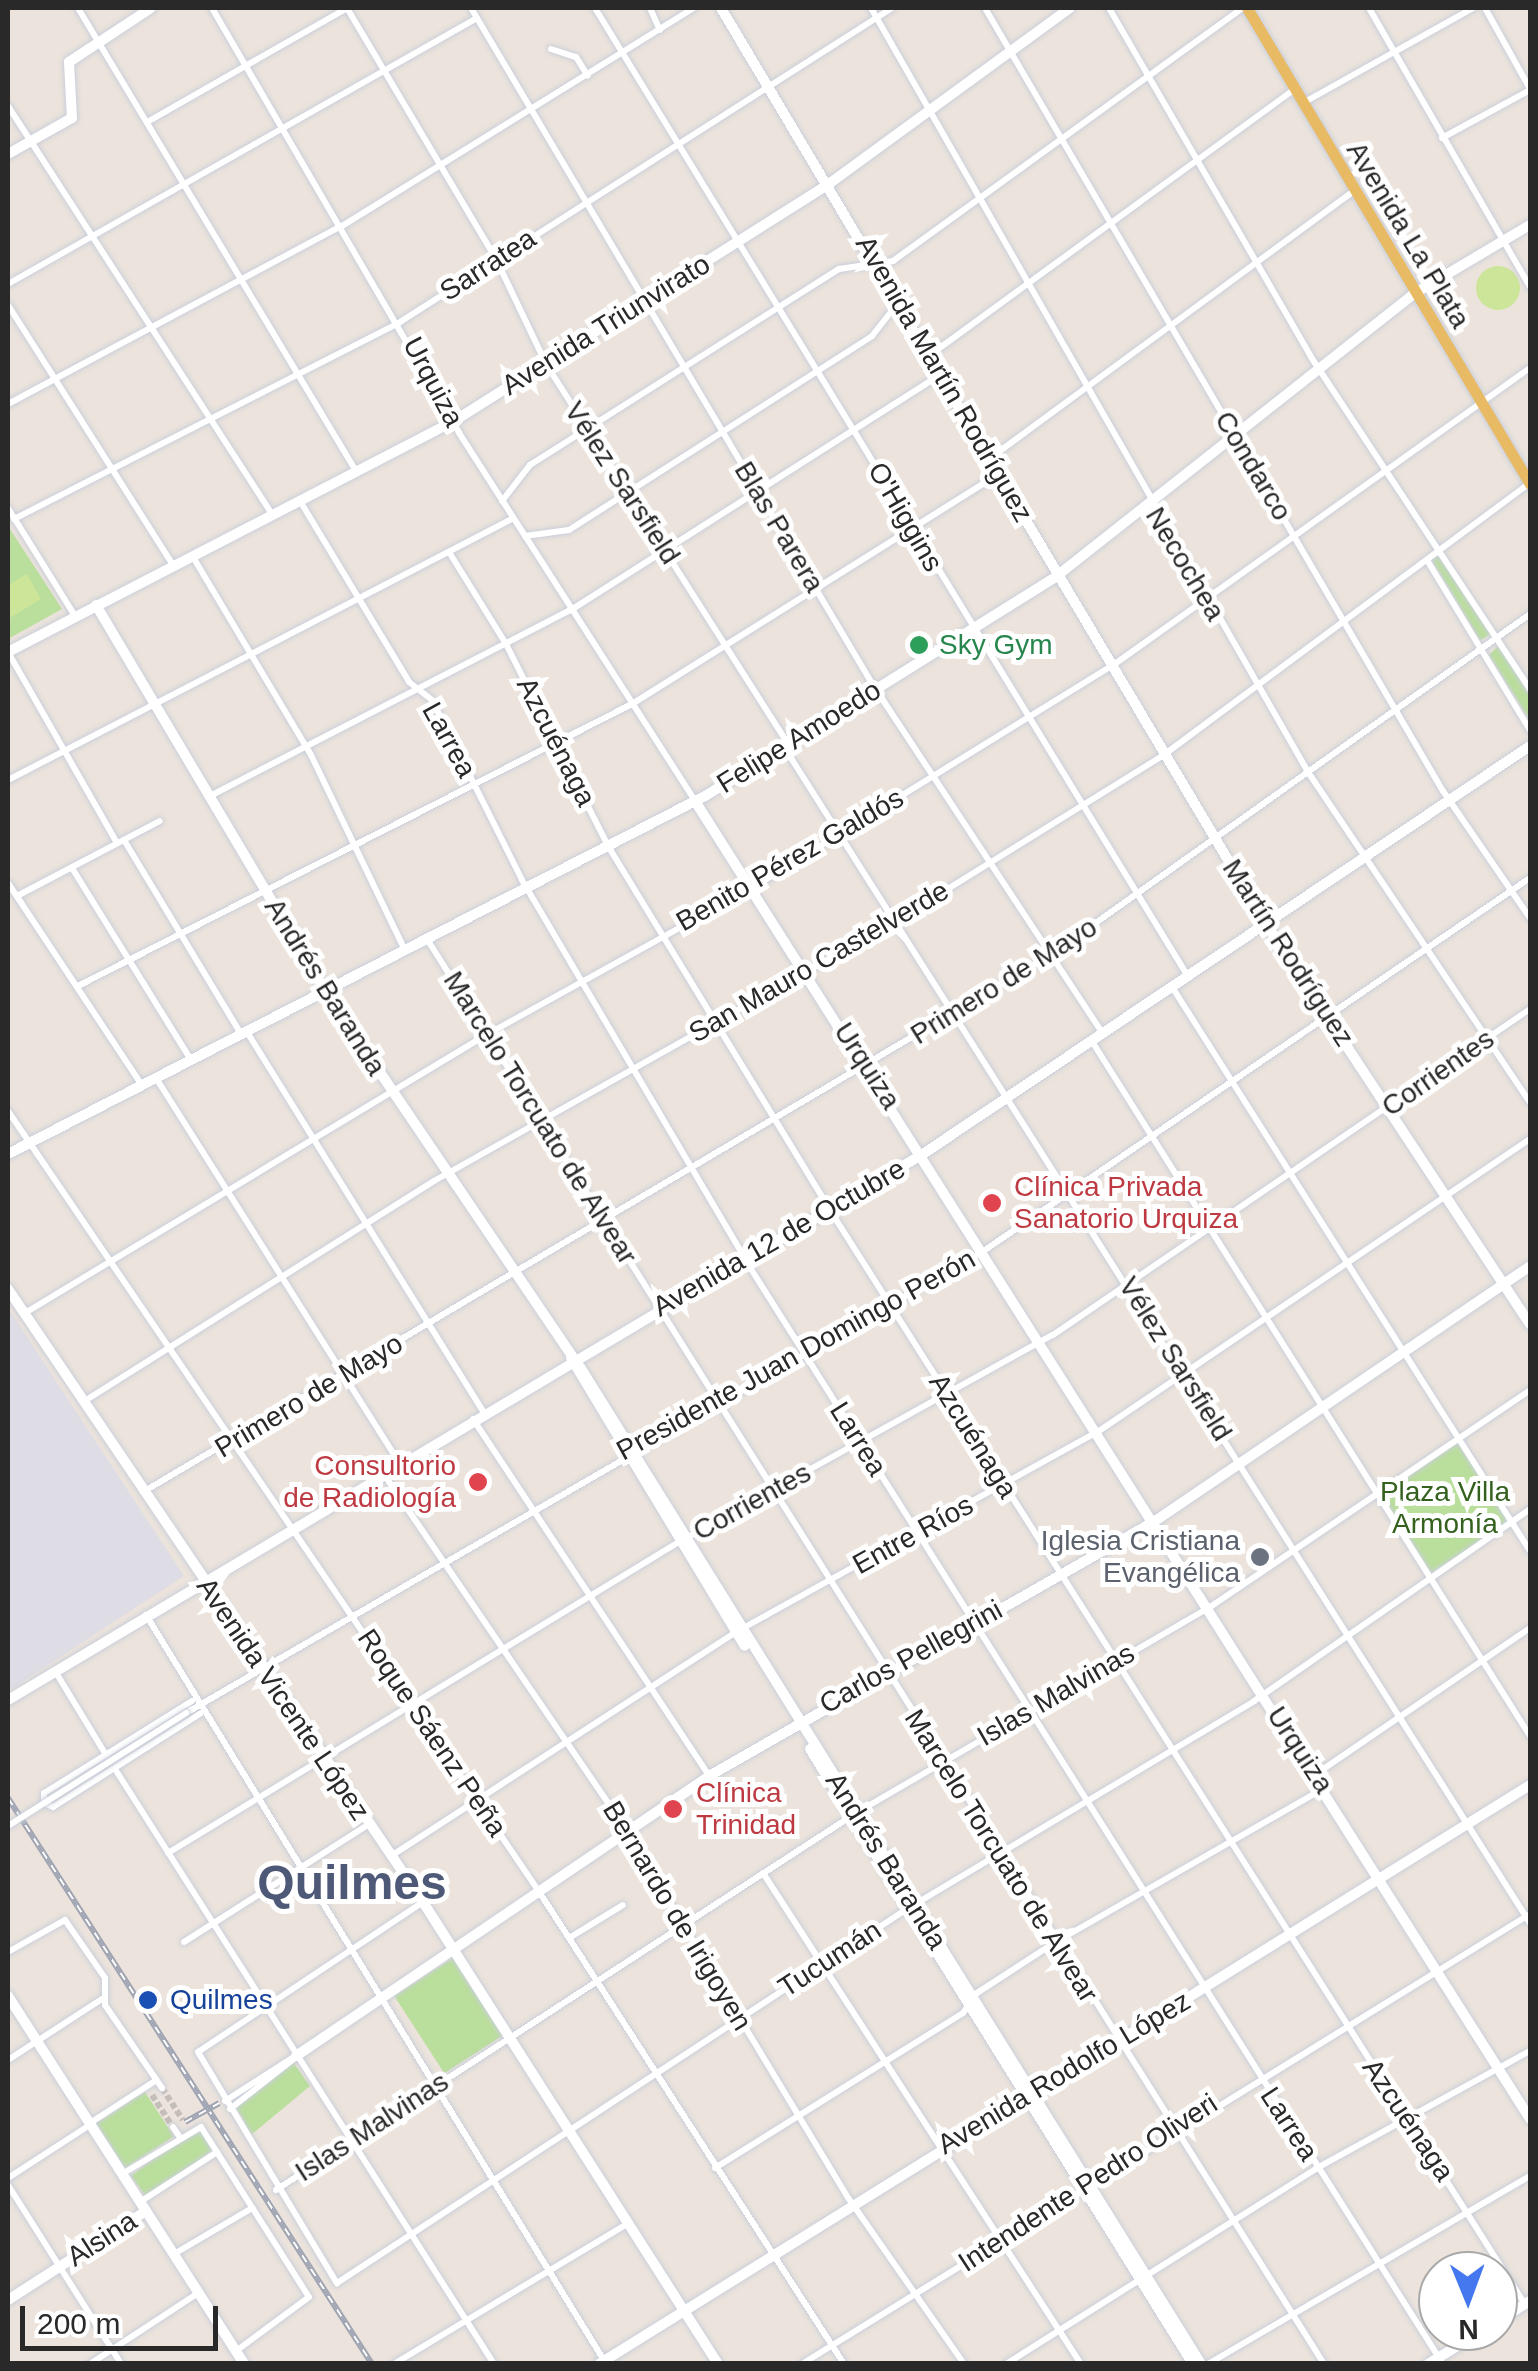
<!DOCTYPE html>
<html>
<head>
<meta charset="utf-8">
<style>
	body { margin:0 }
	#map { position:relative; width:1538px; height:2371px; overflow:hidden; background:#ebe3dc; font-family:Helvetica,sans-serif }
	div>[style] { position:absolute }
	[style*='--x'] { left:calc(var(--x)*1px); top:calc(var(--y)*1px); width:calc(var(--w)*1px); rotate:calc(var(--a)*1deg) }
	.industrial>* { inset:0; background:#dedce4 }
	.green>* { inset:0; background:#bade9c; transform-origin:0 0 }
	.pitch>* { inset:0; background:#cde598 }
	.round { border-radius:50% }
	.street-tunnel>* { height:6px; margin-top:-3px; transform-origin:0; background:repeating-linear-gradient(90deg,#c4beb8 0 6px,transparent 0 9px) }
	.roads { filter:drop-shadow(0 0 2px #cacfda) drop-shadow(0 0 2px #cacfda) }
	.street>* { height:6px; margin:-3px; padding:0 3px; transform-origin:3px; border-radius:3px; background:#fff }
	.secondary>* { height:10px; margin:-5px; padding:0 5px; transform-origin:5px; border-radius:5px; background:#fff }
	.primary>* { height:11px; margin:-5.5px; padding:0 5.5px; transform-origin:5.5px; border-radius:5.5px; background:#e8ba64 }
	.rail>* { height:6px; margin-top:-3px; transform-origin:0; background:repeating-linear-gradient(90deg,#fff 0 8px,#9fa4b3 0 16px); box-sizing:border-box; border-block:2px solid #9fa4b3 }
	.bridges { filter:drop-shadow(0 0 2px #cacfda) drop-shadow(0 0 2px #cacfda) }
	.street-bridge>* { height:6px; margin:-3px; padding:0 3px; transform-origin:3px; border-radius:3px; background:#fff }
	.dots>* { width:28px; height:28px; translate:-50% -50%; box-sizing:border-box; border:5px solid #fff; border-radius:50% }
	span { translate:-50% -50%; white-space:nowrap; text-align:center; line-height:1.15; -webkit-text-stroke:10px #fff; paint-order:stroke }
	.street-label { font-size:28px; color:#292929 }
	.leisure-label { font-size:28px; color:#27864d }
	.left { translate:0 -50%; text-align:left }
	.health-label { font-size:28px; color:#be3a42 }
	.right { translate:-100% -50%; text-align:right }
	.park-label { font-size:28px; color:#34621e }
	.worship-label { font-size:28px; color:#5b616d }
	.transit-label { font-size:28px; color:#164399 }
	.town-label { font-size:48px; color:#4d5977; font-weight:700 }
	.frame { position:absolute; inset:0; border:10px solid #292929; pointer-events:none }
	.north { position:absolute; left:1418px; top:2251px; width:100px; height:100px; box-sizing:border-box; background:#fff; border:2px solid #a9a9a9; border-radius:50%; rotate:179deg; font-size:28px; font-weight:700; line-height:40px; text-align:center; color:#292929 }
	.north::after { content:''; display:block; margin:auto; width:35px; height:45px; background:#4578ef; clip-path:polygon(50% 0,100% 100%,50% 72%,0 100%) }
	.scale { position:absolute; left:20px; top:2306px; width:198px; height:45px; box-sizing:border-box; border:5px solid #292929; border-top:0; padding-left:12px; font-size:30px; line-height:35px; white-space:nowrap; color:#292929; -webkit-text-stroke:8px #fff; paint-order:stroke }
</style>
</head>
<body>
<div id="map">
	<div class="industrial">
		<div style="clip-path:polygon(8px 1308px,184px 1576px,8px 1691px)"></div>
	</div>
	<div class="green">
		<div style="clip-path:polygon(8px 526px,62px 609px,8px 639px)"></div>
		<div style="left:1443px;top:553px;width:94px;height:13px;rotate:59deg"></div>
		<div style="clip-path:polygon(1499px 645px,1530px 697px,1530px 720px,1489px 655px)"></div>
		<div style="left:1459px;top:1438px;width:99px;height:98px;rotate:58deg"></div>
		<div style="left:453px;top:1958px;width:92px;height:70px;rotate:57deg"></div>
		<div style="clip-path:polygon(293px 2062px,310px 2086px,251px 2135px,235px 2105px)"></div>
		<div style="left:145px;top:2092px;width:53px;height:58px;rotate:57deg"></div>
		<div style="left:198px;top:2127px;width:27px;height:83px;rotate:54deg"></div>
	</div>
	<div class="pitch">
		<div class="round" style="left:1476px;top:266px;width:44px;height:44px"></div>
		<div style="clip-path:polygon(27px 574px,41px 599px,8px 619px,8px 585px)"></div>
	</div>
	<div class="street-tunnel">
		<div style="--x:162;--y:2088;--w:38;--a:57"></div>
		<div style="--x:152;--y:2095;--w:38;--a:57"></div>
	</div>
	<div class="roads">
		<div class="street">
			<div style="--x:78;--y:8;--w:540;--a:59.02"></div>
			<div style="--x:212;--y:8;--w:492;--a:59.8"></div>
			<div style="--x:459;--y:433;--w:437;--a:57.3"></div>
			<div style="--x:347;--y:8;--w:292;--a:59.3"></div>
			<div style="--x:496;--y:259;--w:116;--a:64.5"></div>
			<div style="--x:546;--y:364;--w:451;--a:57.5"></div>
			<div style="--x:471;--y:8;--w:787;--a:59.3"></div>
			<div style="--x:873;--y:685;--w:419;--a:56.6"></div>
			<div style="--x:595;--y:8;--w:1137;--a:58.52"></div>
			<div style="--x:650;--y:8;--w:24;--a:66"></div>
			<div style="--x:871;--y:8;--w:880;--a:60.23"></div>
			<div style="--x:1308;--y:772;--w:398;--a:56.1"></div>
			<div style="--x:985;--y:8;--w:907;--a:59.68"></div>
			<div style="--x:1443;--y:791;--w:154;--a:55.6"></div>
			<div style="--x:1109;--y:8;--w:403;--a:59.9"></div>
			<div style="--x:1311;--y:357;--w:398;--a:56.6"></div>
			<div style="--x:1369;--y:8;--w:322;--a:60"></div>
			<div style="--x:1485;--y:8;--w:93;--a:60.9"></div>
			<div style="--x:551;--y:49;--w:26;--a:18"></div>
			<div style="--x:576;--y:57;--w:22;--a:58"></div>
			<div style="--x:1303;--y:103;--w:195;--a:-29.2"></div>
			<div style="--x:8;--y:106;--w:486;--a:57.1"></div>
			<div style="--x:149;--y:121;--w:228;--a:-29.7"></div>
			<div style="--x:1442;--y:138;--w:100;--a:-28.6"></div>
			<div style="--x:8;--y:284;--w:539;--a:-29.56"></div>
			<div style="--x:8;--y:305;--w:308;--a:57.6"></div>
			<div style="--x:930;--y:355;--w:450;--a:-36.1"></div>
			<div style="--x:8;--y:404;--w:378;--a:-28.1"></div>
			<div style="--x:342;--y:226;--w:414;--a:-31.8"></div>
			<div style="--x:989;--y:459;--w:451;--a:-36.3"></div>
			<div style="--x:300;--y:501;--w:211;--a:58.9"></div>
			<div style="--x:409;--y:682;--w:29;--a:38"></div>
			<div style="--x:432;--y:700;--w:201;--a:63.4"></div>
			<div style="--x:522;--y:880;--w:451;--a:59.5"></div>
			<div style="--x:751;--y:1269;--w:1295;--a:57.71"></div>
			<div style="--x:502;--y:501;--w:46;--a:-52.1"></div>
			<div style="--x:530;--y:465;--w:366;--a:-32.4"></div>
			<div style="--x:839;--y:269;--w:55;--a:-8.4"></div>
			<div style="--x:893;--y:261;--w:431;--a:-35.9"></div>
			<div style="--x:8;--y:508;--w:127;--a:58.2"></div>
			<div style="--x:14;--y:519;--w:433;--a:-27"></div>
			<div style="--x:400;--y:322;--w:584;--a:-32.55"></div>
			<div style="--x:525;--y:536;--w:44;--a:-7.8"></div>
			<div style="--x:569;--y:530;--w:360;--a:-32.6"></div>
			<div style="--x:872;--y:336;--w:42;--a:-51.8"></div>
			<div style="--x:449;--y:552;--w:108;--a:58.2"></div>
			<div style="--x:506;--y:644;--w:226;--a:63.2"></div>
			<div style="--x:608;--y:846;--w:436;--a:58.6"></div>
			<div style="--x:835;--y:1218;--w:1285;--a:57.58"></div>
			<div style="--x:193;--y:557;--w:230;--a:59.2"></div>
			<div style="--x:311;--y:755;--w:216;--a:64.3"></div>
			<div style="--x:1427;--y:560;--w:199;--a:58.8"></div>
			<div style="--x:8;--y:652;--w:220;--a:60.3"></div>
			<div style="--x:784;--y:747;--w:1393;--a:57.61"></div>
			<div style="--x:8;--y:780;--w:568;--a:-27.38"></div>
			<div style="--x:210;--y:796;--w:406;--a:-27.3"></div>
			<div style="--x:571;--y:610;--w:436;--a:-32.5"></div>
			<div style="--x:124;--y:840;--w:227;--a:58.9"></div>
			<div style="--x:72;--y:868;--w:226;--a:58.2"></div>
			<div style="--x:8;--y:883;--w:241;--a:56.5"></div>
			<div style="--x:17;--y:896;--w:161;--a:-27.7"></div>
			<div style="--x:427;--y:939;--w:1684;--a:57.81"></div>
			<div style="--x:78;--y:986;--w:622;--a:-26.98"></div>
			<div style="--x:632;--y:704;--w:432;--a:-32.1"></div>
			<div style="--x:1174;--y:990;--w:664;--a:57.6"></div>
			<div style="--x:247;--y:1032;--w:446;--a:58.1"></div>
			<div style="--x:1093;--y:1043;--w:819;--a:57.76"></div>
			<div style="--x:156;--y:1078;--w:454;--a:57.7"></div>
			<div style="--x:8;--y:1111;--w:942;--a:55.77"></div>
			<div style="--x:538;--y:1890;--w:564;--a:57.15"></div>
			<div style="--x:25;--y:1313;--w:538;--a:-31.09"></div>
			<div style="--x:486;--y:1035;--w:313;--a:-29"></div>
			<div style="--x:760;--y:883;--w:414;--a:-31.7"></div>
			<div style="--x:1112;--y:666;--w:513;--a:-35.49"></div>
			<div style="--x:83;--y:1402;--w:415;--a:-32.2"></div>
			<div style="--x:434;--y:1181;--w:530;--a:-29.37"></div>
			<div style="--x:896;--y:921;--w:317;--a:-31.8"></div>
			<div style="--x:1165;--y:754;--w:453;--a:-36.6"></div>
			<div style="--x:473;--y:1419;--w:427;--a:56.5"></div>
			<div style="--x:383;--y:1473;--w:424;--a:55.7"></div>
			<div style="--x:622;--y:1823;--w:439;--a:58.9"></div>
			<div style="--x:849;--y:2199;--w:201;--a:55.1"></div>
			<div style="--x:143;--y:1492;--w:1056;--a:-30.62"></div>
			<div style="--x:1052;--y:954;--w:587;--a:-35.42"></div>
			<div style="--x:146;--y:1615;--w:877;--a:58.43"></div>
			<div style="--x:55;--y:1671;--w:98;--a:58.7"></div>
			<div style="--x:192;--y:1701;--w:174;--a:148.1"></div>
			<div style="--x:44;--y:1793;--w:10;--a:90"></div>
			<div style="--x:44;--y:1803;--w:10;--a:24"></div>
			<div style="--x:53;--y:1807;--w:175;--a:-32.4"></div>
			<div style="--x:186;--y:1713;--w:923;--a:-30.09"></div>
			<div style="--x:985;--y:1250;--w:660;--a:-34.32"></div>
			<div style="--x:115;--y:1769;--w:705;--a:57.5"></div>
			<div style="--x:1316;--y:1774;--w:259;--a:-34.3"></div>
			<div style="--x:168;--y:1853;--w:598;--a:-31.33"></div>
			<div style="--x:679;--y:1542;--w:427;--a:-29"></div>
			<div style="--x:1053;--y:1335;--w:578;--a:-34.35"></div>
			<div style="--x:391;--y:1856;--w:411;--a:-33"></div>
			<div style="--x:736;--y:1632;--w:415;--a:-29"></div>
			<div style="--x:1099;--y:1431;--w:521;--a:-34.12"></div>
			<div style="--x:763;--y:1873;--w:585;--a:57.07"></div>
			<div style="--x:423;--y:1902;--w:270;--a:146.3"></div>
			<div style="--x:198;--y:2052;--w:270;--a:59"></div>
			<div style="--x:337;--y:2283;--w:682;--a:-33.27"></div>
			<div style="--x:907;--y:1909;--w:405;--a:-30.9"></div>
			<div style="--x:1254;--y:1701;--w:336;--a:-34.8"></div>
			<div style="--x:569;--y:1938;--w:63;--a:-31.4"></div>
			<div style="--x:184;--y:1942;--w:219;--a:-32.5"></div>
			<div style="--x:8;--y:1952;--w:65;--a:-29.3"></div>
			<div style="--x:65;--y:1920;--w:70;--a:55.4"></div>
			<div style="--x:105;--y:1978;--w:27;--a:90"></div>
			<div style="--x:105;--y:2005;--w:101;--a:55.5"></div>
			<div style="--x:8;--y:2060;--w:112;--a:-33"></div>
			<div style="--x:225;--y:2101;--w:83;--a:-32.7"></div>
			<div style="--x:230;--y:2109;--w:84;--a:-38.2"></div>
			<div style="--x:90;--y:2123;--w:77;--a:-32.9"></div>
			<div style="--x:173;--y:2127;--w:11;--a:56"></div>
			<div style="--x:715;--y:2168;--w:292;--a:-32"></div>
			<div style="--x:963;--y:2013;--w:24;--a:-55"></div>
			<div style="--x:977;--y:1993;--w:92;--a:-33"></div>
			<div style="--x:1054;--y:1943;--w:310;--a:-29.8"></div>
			<div style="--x:122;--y:2174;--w:92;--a:-30.7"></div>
			<div style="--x:201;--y:2127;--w:201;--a:57.6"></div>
			<div style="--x:309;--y:2297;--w:91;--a:143.5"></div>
			<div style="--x:8;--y:2178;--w:92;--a:-33"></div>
			<div style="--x:8;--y:2185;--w:212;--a:57.7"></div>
			<div style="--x:276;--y:2190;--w:692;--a:-33.02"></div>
			<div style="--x:856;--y:1813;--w:410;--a:-30.2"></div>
			<div style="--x:1210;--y:1607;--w:387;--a:-34.1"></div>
			<div style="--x:140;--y:2202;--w:92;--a:-33"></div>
			<div style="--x:174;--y:2254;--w:91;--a:-30.5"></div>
			<div style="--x:90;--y:2364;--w:129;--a:-33.3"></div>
			<div style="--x:394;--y:2364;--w:272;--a:-31"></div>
			<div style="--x:802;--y:2364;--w:856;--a:-31.72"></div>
			<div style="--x:1006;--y:2364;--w:368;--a:-32.2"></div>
			<div style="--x:1317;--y:2168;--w:243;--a:-28.8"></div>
			<div style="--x:1208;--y:2364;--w:373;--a:-30.3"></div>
		</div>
		<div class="secondary">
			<div style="--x:721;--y:8;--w:1069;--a:59.24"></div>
			<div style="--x:1268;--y:927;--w:476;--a:56.6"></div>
			<div style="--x:8;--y:154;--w:73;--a:-29.4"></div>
			<div style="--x:72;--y:118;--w:56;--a:-93.1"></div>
			<div style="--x:69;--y:62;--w:98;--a:-33.4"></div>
			<div style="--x:96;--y:605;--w:449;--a:59.3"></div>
			<div style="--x:325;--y:991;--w:454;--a:55.9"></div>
			<div style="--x:580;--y:1367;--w:1175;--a:58.08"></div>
			<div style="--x:8;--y:652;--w:502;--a:-27.38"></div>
			<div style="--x:454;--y:421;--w:445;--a:-32.3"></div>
			<div style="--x:830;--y:183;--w:297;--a:-36.1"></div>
			<div style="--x:695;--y:801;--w:1560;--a:57.64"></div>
			<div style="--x:8;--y:1154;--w:784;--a:-27.19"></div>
			<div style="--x:705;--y:796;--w:416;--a:-32"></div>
			<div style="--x:1058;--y:575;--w:451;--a:-38.3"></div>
			<div style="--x:1412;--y:295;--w:137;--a:-30.7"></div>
			<div style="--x:8;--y:1289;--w:740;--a:55.9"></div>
			<div style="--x:423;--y:1902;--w:548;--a:57.44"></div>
			<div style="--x:571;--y:1358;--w:336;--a:58.9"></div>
			<div style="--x:8;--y:1700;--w:1066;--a:-30.83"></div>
			<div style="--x:923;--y:1154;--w:731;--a:-33.91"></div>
			<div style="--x:810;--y:1749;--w:725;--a:58.09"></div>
			<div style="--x:8;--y:1996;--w:437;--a:57.3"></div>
			<div style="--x:296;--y:2056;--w:499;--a:-34.1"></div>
			<div style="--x:709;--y:1776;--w:514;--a:-29.76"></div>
			<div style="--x:1155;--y:1521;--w:453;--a:-34.2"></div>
			<div style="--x:8;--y:2300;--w:164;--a:-32.8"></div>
			<div style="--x:1498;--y:2321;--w:38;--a:-32"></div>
			<div style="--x:599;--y:2364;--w:1096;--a:-31.88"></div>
			<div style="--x:1428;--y:2364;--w:63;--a:-31.4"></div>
		</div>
		<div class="primary">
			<div style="--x:1247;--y:8;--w:554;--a:59.27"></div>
		</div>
	</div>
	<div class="rail">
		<div style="--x:8;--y:1798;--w:673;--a:57.25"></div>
		<div style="--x:185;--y:2122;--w:39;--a:-29"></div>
	</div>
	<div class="bridges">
		<div class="street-bridge">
			<div style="--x:8;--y:1826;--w:211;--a:-32.4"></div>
		</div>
	</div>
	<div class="dots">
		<div style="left:919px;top:645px;background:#2e9e5b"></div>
		<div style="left:992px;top:1203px;background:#e0444e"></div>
		<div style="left:478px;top:1482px;background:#e0444e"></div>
		<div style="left:1260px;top:1557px;background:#6b7280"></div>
		<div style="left:673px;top:1809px;background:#e0444e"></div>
		<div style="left:148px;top:2000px;background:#1a4fb4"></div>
	</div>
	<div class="street-label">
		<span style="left:1408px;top:235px;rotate:59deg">Avenida La Plata</span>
		<span style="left:488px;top:265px;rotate:-33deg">Sarratea</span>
		<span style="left:606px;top:325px;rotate:-32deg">Avenida Triunvirato</span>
		<span style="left:944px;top:379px;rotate:60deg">Avenida Martín Rodríguez</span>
		<span style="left:433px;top:382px;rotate:62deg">Urquiza</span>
		<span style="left:1253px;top:466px;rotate:59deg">Condarco</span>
		<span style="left:622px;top:483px;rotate:57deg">Vélez Sarsfield</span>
		<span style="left:905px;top:517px;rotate:60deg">O'Higgins</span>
		<span style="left:779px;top:527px;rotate:59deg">Blas Parera</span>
		<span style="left:1185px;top:564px;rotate:59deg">Necochea</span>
		<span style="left:799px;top:737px;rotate:-32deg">Felipe Amoedo</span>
		<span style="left:449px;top:740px;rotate:61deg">Larrea</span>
		<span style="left:556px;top:742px;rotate:63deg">Azcuénaga</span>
		<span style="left:790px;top:860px;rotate:-30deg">Benito Pérez Galdós</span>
		<span style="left:1288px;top:953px;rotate:57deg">Martín Rodríguez</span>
		<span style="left:819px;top:962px;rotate:-30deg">San Mauro Castelverde</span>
		<span style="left:1004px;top:981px;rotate:-32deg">Primero de Mayo</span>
		<span style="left:325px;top:987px;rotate:58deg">Andrés Baranda</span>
		<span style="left:867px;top:1066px;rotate:57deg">Urquiza</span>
		<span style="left:1438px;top:1073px;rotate:-35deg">Corrientes</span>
		<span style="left:540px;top:1118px;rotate:58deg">Marcelo Torcuato de Alvear</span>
		<span style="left:779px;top:1238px;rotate:-30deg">Avenida 12 de Octubre</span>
		<span style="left:796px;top:1355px;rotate:-29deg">Presidente Juan Domingo Perón</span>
		<span style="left:1175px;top:1359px;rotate:58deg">Vélez Sarsfield</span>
		<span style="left:309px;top:1396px;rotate:-31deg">Primero de Mayo</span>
		<span style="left:973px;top:1436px;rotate:58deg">Azcuénaga</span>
		<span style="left:858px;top:1439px;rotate:58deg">Larrea</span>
		<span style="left:752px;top:1502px;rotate:-29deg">Corrientes</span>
		<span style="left:913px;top:1535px;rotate:-29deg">Entre Ríos</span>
		<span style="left:911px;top:1657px;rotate:-29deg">Carlos Pellegrini</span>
		<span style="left:1056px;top:1695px;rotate:-30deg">Islas Malvinas</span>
		<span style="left:283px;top:1699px;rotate:56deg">Avenida Vicente López</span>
		<span style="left:432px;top:1733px;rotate:56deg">Roque Sáenz Peña</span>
		<span style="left:1300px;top:1750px;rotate:57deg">Urquiza</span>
		<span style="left:1001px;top:1856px;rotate:58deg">Marcelo Torcuato de Alvear</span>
		<span style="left:886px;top:1861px;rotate:58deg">Andrés Baranda</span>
		<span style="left:677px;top:1916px;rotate:59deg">Bernardo de Irigoyen</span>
		<span style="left:830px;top:1959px;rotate:-33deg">Tucumán</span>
		<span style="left:1064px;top:2073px;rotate:-31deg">Avenida Rodolfo López</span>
		<span style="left:1408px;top:2120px;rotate:56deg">Azcuénaga</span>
		<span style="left:1289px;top:2124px;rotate:57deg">Larrea</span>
		<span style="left:372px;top:2127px;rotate:-33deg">Islas Malvinas</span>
		<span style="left:1088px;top:2183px;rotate:-33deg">Intendente Pedro Oliveri</span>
		<span style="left:102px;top:2239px;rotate:-33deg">Alsina</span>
	</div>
	<div class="leisure-label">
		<span class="left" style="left:939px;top:645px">Sky Gym</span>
	</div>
	<div class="health-label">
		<span class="left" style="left:1014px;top:1203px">Clínica Privada<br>Sanatorio Urquiza</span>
		<span class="right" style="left:456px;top:1482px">Consultorio<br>de Radiología</span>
		<span class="left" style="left:696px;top:1809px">Clínica<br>Trinidad</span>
	</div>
	<div class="park-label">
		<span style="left:1445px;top:1508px">Plaza Villa<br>Armonía</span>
	</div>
	<div class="worship-label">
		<span class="right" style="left:1240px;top:1557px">Iglesia Cristiana<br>Evangélica</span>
	</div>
	<div class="transit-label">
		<span class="left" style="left:170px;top:2000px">Quilmes</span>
	</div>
	<div class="town-label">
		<span style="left:352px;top:1883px">Quilmes</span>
	</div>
	<div class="frame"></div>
	<div class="north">N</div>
	<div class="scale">200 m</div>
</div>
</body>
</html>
